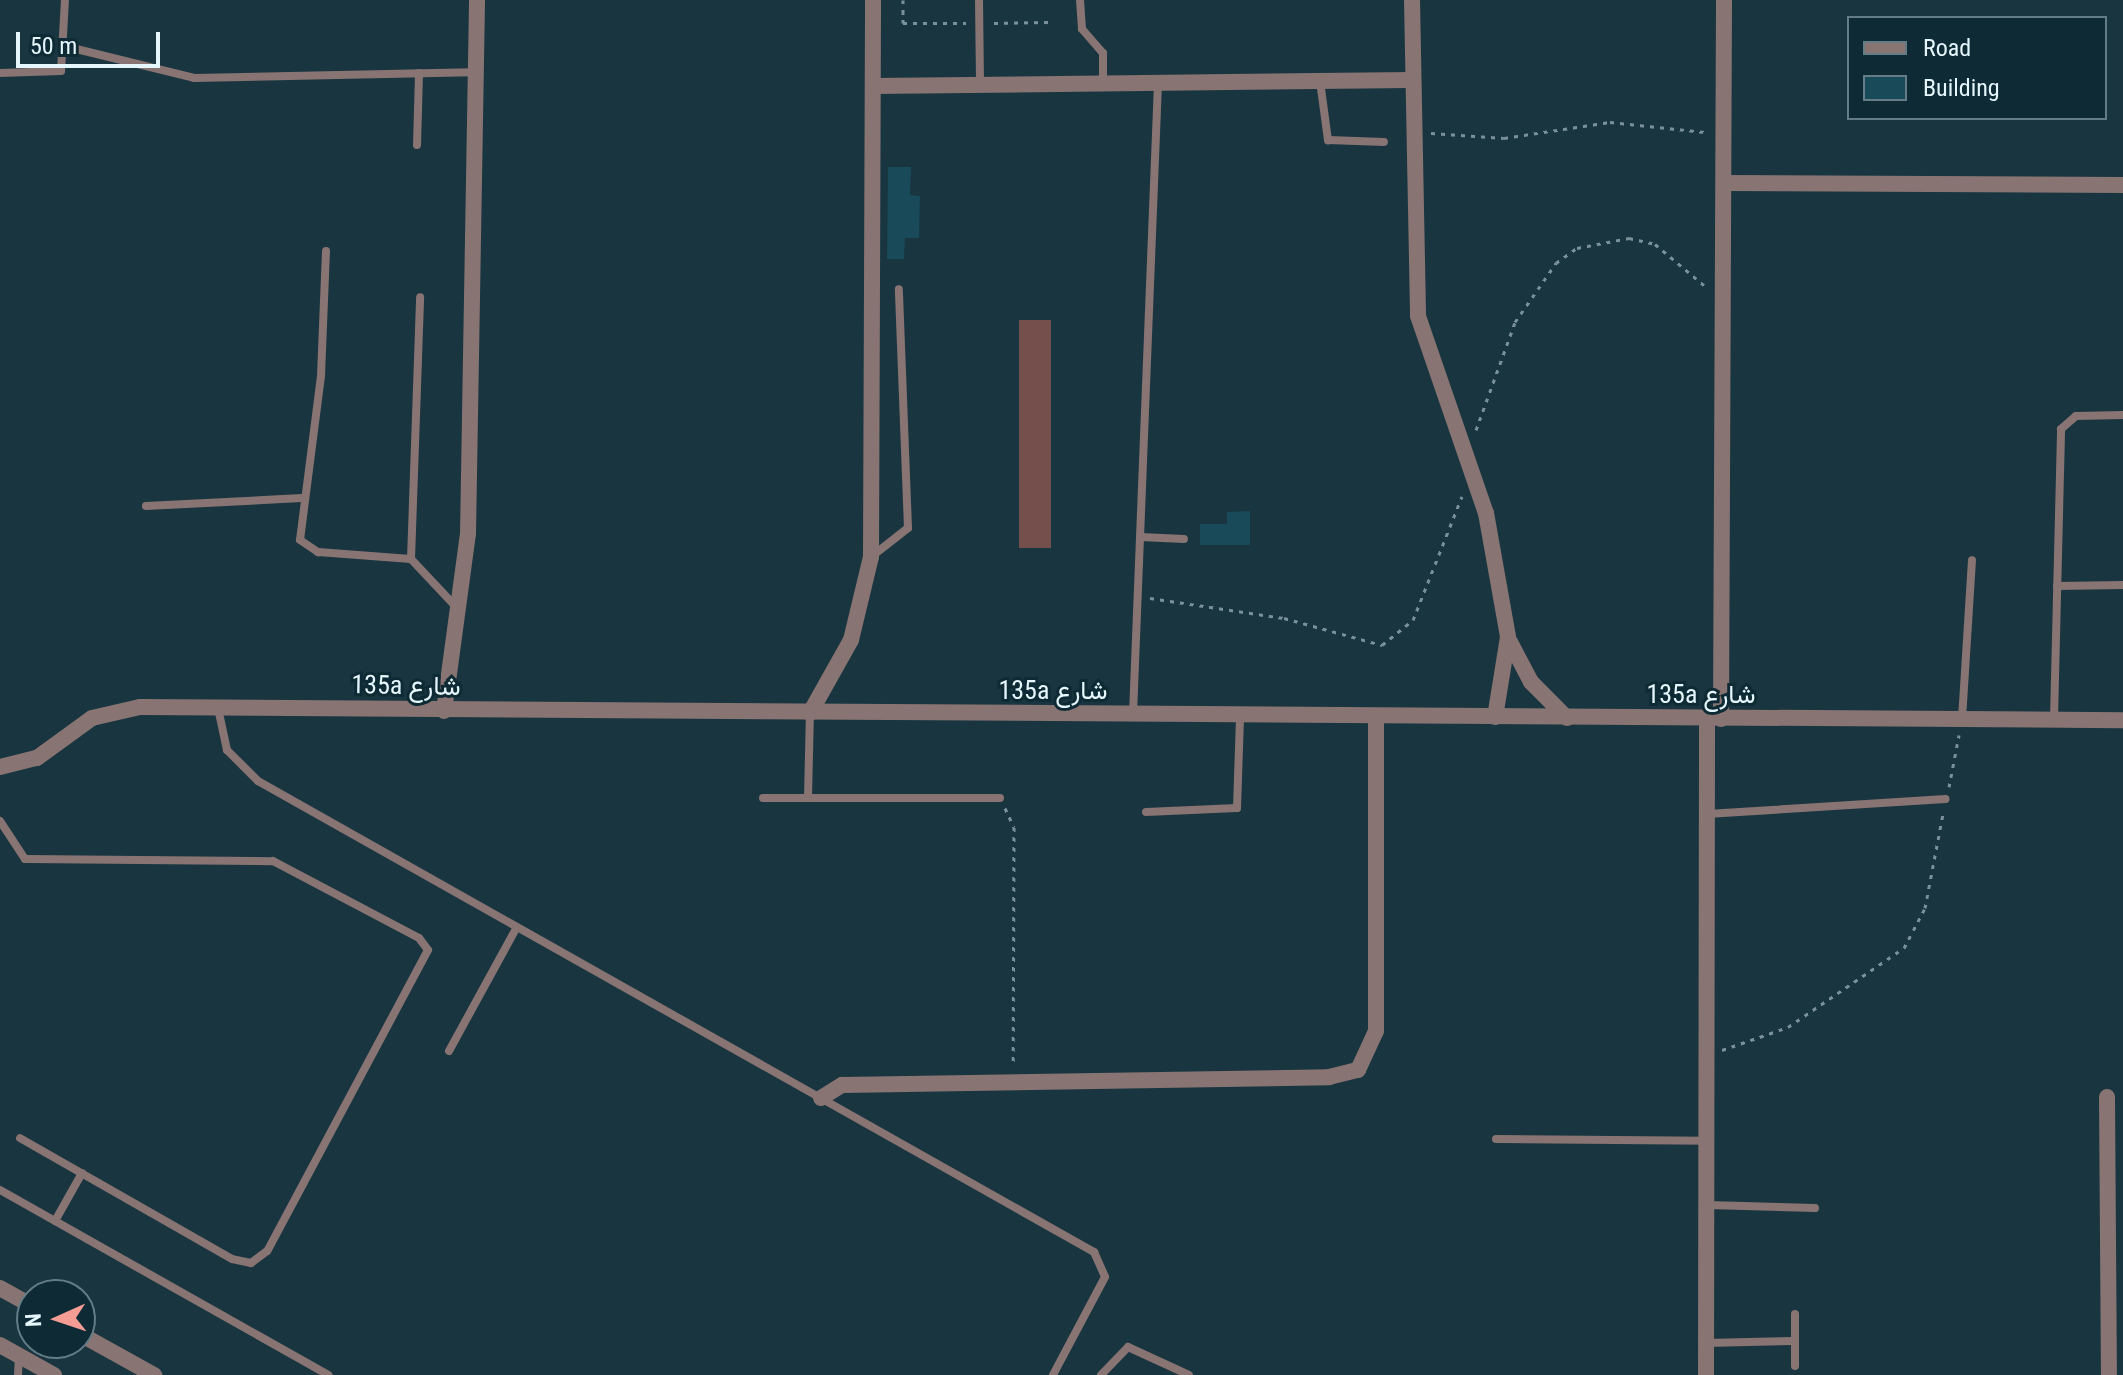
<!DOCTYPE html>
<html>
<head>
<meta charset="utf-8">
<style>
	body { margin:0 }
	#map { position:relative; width:2123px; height:1375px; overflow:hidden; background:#19353f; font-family:"Roboto Condensed",Vazirmatn,sans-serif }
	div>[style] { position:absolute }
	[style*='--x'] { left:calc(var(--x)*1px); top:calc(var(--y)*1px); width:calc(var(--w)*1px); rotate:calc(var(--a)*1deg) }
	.green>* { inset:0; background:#744f4c; transform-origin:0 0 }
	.building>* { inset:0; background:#184a5a }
	.path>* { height:3px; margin-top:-1.5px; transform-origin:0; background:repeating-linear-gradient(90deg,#7b9199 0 4px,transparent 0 10px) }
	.service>* { height:8px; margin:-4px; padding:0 4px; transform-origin:4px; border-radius:4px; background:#887472 }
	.minor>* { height:16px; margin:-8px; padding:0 8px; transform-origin:8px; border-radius:8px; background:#887472 }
	.tertiary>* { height:16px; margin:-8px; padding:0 8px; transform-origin:8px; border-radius:8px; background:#887472 }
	span { translate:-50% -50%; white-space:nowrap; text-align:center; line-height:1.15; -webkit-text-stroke:6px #0e2b35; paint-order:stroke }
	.street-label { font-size:26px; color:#e5f6fc }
	.legend { position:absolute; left:1847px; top:16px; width:260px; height:104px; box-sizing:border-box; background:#0e2b35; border:2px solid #647c85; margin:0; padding:10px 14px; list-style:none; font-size:24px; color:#e5f6fc }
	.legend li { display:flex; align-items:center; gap:16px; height:40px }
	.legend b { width:40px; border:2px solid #647c85 }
	.north { position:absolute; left:16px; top:1279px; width:80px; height:80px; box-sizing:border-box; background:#0e2b35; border:2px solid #647c85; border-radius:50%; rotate:267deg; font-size:22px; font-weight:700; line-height:32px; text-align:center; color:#e5f6fc }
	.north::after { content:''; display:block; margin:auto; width:28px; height:36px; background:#f59c95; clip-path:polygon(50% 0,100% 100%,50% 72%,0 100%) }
	.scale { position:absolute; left:16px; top:32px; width:144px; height:36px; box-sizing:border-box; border:4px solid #e5f6fc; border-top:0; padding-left:10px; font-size:24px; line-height:28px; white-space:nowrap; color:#e5f6fc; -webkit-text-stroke:6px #0e2b35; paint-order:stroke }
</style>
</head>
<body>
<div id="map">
	<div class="green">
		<div style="left:1051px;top:320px;width:228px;height:32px;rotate:90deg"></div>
	</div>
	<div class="building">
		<div style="clip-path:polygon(888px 167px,911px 167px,910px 195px,920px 196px,919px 238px,905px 238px,904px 259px,887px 259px)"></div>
		<div style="clip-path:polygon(1250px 511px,1250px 545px,1200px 545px,1200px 524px,1227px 524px,1227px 512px)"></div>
	</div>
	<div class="path">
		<div style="--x:903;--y:0;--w:23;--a:90"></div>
		<div style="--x:903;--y:23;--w:63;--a:0"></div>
		<div style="--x:994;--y:23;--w:56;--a:-1"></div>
		<div style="--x:1431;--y:133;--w:73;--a:3.9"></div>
		<div style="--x:1504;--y:138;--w:107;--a:-8.6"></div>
		<div style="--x:1610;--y:122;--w:95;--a:6.1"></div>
		<div style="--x:1476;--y:430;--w:115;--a:-70.1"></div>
		<div style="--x:1515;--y:322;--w:72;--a:-55.2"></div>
		<div style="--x:1556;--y:263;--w:26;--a:-36"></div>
		<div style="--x:1577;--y:248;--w:53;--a:-10.9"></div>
		<div style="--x:1629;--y:238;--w:27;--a:13"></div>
		<div style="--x:1655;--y:244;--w:67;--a:40.1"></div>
		<div style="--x:1150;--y:598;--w:135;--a:8.5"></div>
		<div style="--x:1284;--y:618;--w:102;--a:15.4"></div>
		<div style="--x:1382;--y:645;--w:40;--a:-39"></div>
		<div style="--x:1413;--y:620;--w:133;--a:-68.4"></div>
		<div style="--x:1949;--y:787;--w:53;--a:-79.1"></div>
		<div style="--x:1005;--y:808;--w:21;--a:65"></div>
		<div style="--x:1014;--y:827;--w:239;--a:90.2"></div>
		<div style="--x:1722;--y:1050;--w:70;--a:-19.2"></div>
		<div style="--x:1788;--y:1027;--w:140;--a:-34.3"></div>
		<div style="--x:1904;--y:948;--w:45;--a:-62.3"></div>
		<div style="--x:1925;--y:908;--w:96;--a:-79.2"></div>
	</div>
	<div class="service">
		<div style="--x:979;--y:0;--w:85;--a:89.3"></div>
		<div style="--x:1080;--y:0;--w:29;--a:86"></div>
		<div style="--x:1082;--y:29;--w:32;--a:49"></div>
		<div style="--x:1103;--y:53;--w:30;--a:90"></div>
		<div style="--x:64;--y:46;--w:134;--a:13.8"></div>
		<div style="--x:194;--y:78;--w:277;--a:-1.2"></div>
		<div style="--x:0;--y:73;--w:61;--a:-1.9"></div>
		<div style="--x:61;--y:71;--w:71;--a:-86.8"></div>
		<div style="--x:1320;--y:81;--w:60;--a:82.3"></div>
		<div style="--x:1328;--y:140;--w:56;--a:2"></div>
		<div style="--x:417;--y:145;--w:72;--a:-88.4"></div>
		<div style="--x:326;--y:251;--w:125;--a:92.3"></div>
		<div style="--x:321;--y:376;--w:165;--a:97.3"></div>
		<div style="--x:300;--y:540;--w:22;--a:34"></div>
		<div style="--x:318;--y:552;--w:93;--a:4.3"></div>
		<div style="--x:411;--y:559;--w:67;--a:46.8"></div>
		<div style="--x:146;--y:506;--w:156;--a:-2.9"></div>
		<div style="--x:1140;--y:537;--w:44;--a:2.6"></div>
		<div style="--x:871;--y:557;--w:47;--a:-38.1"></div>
		<div style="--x:908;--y:528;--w:239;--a:-92.2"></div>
		<div style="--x:411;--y:559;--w:262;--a:-88"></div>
		<div style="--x:2057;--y:586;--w:66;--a:-0.9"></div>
		<div style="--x:218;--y:708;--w:43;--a:77.9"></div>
		<div style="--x:227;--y:750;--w:44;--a:45"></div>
		<div style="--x:258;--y:781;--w:960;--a:29.4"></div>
		<div style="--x:1094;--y:1252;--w:27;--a:66"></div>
		<div style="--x:1105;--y:1277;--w:111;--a:118"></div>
		<div style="--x:1133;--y:714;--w:631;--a:-87.73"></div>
		<div style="--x:1962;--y:719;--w:159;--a:-86.4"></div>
		<div style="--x:2054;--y:719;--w:290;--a:-88.6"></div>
		<div style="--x:2061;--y:429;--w:20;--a:-41"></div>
		<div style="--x:2076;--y:416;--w:47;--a:-1.2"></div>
		<div style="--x:763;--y:798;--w:237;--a:0"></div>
		<div style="--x:808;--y:798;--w:85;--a:-88.7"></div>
		<div style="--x:1146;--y:812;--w:91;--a:-2.5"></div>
		<div style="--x:1237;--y:808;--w:92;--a:-88.1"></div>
		<div style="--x:1707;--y:814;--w:239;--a:-3.6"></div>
		<div style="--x:0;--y:821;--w:45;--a:56.7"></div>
		<div style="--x:25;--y:859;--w:248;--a:0.5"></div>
		<div style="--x:273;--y:861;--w:165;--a:27.8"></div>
		<div style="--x:419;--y:938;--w:15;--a:53"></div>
		<div style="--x:428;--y:950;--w:341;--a:118.1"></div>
		<div style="--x:267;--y:1251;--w:20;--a:143"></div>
		<div style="--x:251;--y:1263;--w:19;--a:-168"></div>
		<div style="--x:232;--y:1259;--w:244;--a:-150.3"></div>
		<div style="--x:449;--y:1051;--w:141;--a:-61.3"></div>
		<div style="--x:1496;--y:1139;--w:210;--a:0.5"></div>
		<div style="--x:0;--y:1190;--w:377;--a:29.4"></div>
		<div style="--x:1707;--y:1205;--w:108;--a:1.6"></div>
		<div style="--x:55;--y:1221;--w:55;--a:-60.6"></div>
		<div style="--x:1795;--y:1314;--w:52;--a:90"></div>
		<div style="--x:1706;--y:1343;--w:89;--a:-1.3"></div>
		<div style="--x:18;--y:1375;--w:19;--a:-87"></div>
		<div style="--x:1101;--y:1375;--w:39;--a:-46"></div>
		<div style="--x:1128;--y:1347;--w:67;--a:24.7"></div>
	</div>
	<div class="minor">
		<div style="--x:1412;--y:0;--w:316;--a:88.9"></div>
		<div style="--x:1418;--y:316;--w:208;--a:71"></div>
		<div style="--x:1486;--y:513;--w:126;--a:79.9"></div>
		<div style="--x:1508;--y:637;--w:81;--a:99.2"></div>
		<div style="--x:873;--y:86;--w:538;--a:-0.64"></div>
		<div style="--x:1724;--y:183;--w:399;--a:0.3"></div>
		<div style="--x:1510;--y:642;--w:45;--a:62.3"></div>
		<div style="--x:1531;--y:682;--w:51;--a:45"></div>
		<div style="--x:444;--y:711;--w:179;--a:-82.3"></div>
		<div style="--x:468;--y:534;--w:534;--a:-89.03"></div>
		<div style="--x:810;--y:713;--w:84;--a:-60.7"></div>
		<div style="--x:851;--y:640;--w:85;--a:-76.5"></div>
		<div style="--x:871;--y:557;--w:557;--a:-89.79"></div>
		<div style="--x:1721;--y:719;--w:719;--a:-89.76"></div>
		<div style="--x:0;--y:767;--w:38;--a:-14"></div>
		<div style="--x:37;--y:758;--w:68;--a:-36"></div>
		<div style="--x:92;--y:718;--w:49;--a:-12.9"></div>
		<div style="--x:140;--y:707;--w:1983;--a:0.38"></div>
		<div style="--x:2107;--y:1097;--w:278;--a:89.6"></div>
		<div style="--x:821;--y:1098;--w:25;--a:-32"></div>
		<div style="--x:842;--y:1085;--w:487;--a:-0.9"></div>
		<div style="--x:1329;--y:1077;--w:30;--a:-14"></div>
		<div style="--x:1358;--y:1070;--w:43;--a:-65.2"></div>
		<div style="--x:1376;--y:1031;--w:314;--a:-90"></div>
		<div style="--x:1706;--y:1375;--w:656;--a:-89.91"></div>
	</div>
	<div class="tertiary">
		<div style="--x:0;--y:1288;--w:37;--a:29"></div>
		<div style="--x:80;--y:1334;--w:85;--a:29"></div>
		<div style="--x:0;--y:1345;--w:62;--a:29.1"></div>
	</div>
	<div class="street-label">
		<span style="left:406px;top:686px;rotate:1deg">135a شارع</span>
		<span style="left:1053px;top:691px">135a شارع</span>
		<span style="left:1701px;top:695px">135a شارع</span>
	</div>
	<ul class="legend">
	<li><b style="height:10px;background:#887472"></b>Road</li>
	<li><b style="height:22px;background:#184a5a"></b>Building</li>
	</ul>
	<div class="north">N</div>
	<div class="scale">50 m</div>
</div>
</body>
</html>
